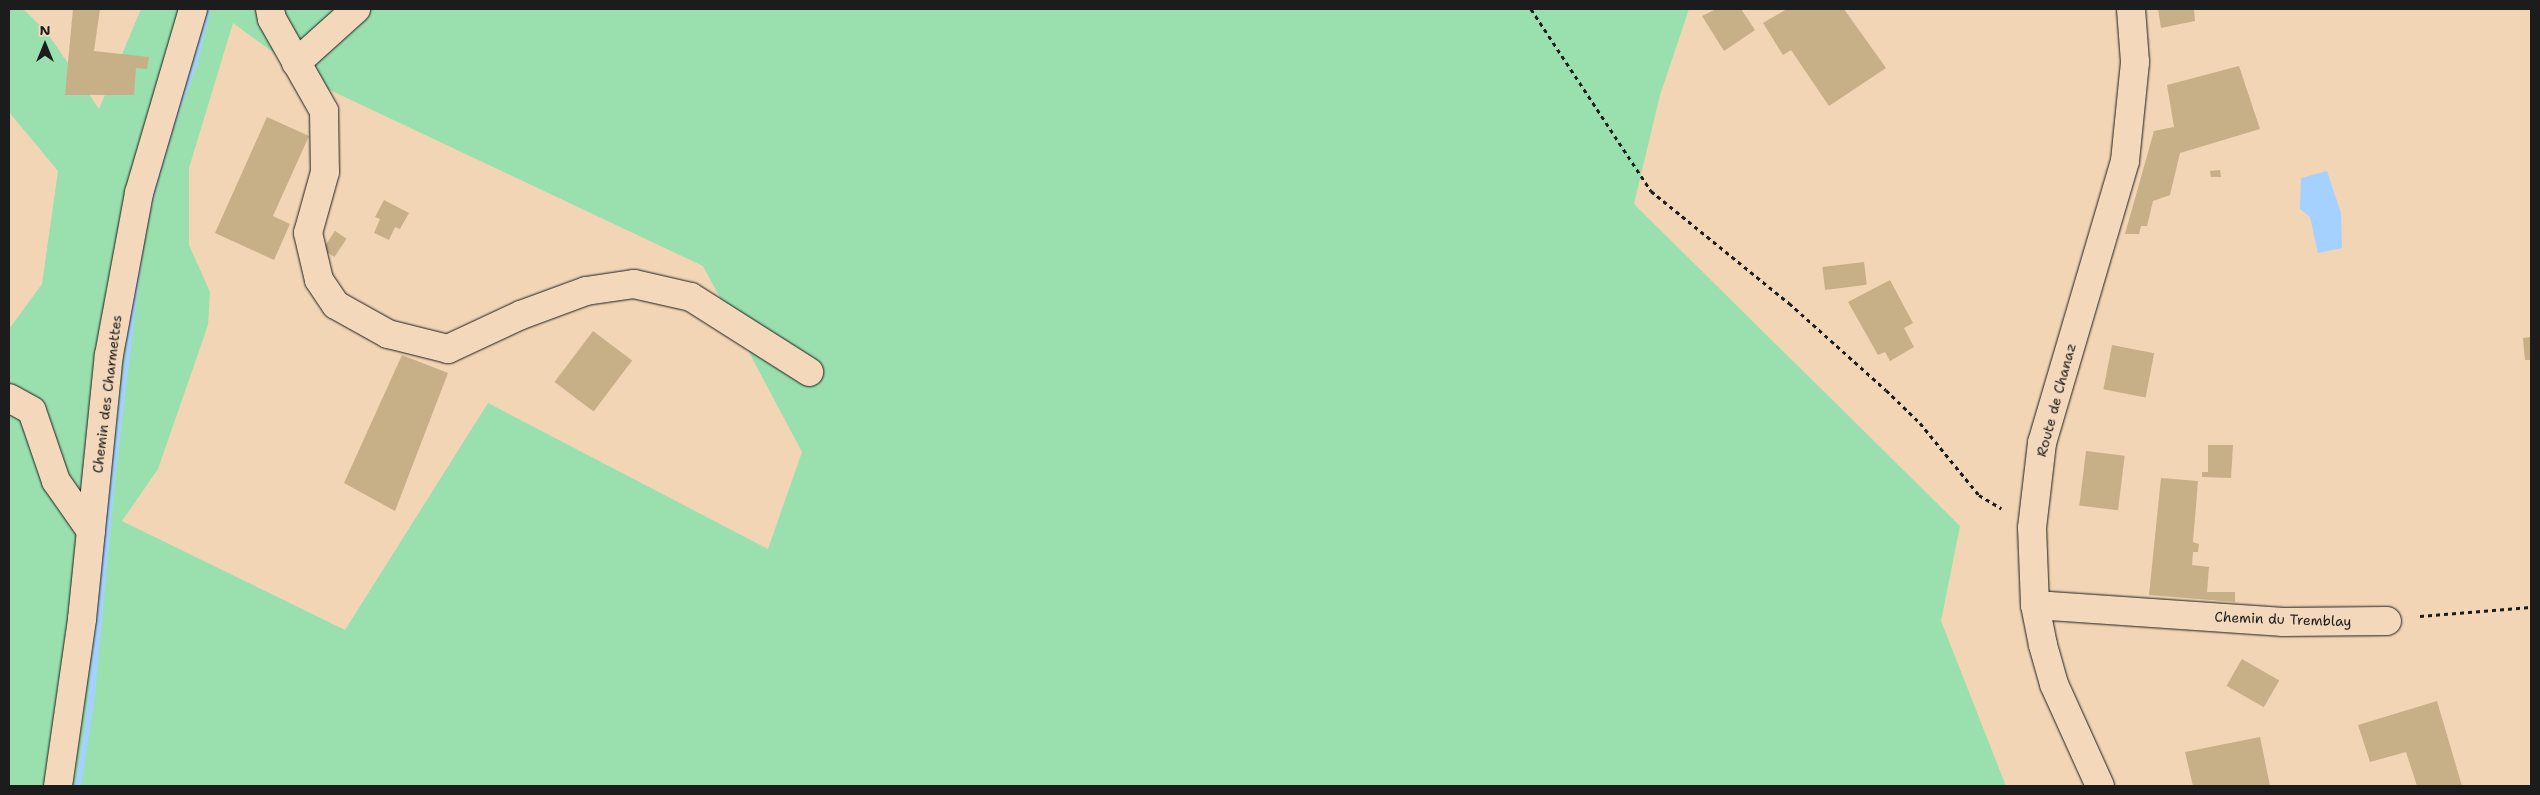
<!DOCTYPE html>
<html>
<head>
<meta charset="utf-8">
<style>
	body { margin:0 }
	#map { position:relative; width:2540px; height:795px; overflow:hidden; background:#f2d5b5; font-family:"Shantell Sans",sans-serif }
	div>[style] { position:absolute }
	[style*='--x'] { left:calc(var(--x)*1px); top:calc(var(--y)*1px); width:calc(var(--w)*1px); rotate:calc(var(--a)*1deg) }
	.green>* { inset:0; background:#99e0ae }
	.water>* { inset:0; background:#a4d1ff }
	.building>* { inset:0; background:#c7af88; transform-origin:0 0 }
	.path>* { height:3px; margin-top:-1.5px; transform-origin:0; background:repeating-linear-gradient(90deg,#1c1c1c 0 4px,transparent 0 8px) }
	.roads { filter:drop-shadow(0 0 1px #1c1c1c) drop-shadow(0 0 1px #1c1c1c) }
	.minor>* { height:28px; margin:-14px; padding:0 14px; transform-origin:14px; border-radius:14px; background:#f4d8bb }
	span { translate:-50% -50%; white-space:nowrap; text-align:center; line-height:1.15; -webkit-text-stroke:4px #f4d8bb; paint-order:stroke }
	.street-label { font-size:14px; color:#1c1c1c }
	.frame { position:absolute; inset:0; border:10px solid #1c1c1c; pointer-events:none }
	.north { position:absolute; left:20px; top:20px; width:50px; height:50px; -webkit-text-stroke:4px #f4d8bb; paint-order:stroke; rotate:0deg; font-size:14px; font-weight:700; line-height:20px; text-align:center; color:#1c1c1c }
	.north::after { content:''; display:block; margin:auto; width:18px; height:22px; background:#1c1c1c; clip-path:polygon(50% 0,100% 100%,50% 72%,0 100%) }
</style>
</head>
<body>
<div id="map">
	<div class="green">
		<div style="clip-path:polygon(evenodd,9px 9px,23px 9px,46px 31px,99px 109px,141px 9px,1689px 9px,1660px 95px,1634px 204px,1960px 526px,1941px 621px,2006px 786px,9px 786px,9px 329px,42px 284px,58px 171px,9px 112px,9px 9px,233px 23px,315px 83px,703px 266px,802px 452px,768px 549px,488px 403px,345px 630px,122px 521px,158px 469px,208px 325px,210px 292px,189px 245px,189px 168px,233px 23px)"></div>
	</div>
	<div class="water">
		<div style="clip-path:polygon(206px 9px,211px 9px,197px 65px,174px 127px,146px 226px,116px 470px,95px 696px,81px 786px,75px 786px,85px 726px,111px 472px,141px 224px,165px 129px,192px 67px)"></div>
		<div style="clip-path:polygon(2327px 171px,2341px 213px,2342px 248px,2318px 253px,2310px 217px,2300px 209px,2301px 178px)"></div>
	</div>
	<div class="building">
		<div style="clip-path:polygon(73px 9px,100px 9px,94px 51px,149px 57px,147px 69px,136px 68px,134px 95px,65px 95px)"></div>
		<div style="clip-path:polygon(1716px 9px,1741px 9px,1755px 30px,1724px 51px,1702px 16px)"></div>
		<div style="clip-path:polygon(1787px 9px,1844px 9px,1886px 68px,1829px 106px,1791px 50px,1783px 55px,1763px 23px)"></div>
		<div style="clip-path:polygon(2158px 9px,2194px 9px,2195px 21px,2161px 28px)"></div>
		<div style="clip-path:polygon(2239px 66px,2260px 129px,2180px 153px,2170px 195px,2153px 201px,2147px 226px,2141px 226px,2139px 234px,2125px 234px,2154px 131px,2174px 127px,2167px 85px)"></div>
		<div style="clip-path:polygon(267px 117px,309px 136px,273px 216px,290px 224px,274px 260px,215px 233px)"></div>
		<div style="clip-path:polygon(2220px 170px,2221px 177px,2211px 177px,2210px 171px)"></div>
		<div style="clip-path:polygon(384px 200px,409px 213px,400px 229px,395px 227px,389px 240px,374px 233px,380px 219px,375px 217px)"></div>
		<div style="left:335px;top:231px;width:14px;height:22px;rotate:34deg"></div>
		<div style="left:1864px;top:262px;width:23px;height:42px;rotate:83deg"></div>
		<div style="clip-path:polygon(1890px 280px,1913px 323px,1904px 328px,1914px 347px,1890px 361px,1885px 352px,1878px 355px,1848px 302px)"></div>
		<div style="left:593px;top:331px;width:49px;height:64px;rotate:37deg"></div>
		<div style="clip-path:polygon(2531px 337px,2531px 360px,2525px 360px,2523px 338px)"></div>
		<div style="left:2112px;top:345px;width:43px;height:45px;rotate:11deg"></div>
		<div style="clip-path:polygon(402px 355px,448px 373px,395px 511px,344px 483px)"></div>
		<div style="clip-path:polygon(2208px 445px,2233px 445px,2231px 478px,2202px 477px,2202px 472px,2208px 472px)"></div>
		<div style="left:2086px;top:451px;width:39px;height:55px;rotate:7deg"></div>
		<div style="clip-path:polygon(2161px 478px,2198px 481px,2193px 542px,2199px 544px,2198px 552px,2193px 552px,2192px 565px,2209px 567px,2207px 592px,2235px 592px,2235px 602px,2149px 595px)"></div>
		<div style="left:2242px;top:659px;width:43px;height:31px;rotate:30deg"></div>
		<div style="clip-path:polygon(2437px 701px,2462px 786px,2417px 786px,2406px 752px,2370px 762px,2358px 725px)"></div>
		<div style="clip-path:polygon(2260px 737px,2270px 786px,2193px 786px,2185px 752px)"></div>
	</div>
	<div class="path">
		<div style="--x:1531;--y:9;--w:218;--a:56.6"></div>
		<div style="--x:1651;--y:191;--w:178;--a:39.1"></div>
		<div style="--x:1789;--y:303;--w:130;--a:41.9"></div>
		<div style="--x:1886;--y:390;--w:47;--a:44.1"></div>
		<div style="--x:1920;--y:423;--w:93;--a:50.7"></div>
		<div style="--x:1979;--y:495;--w:26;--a:31"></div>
		<div style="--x:2420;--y:616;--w:111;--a:-4.6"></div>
	</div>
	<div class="roads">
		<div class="minor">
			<div style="--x:270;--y:9;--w:10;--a:79"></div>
			<div style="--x:272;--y:19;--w:106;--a:60.5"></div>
			<div style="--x:324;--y:111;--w:61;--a:89.1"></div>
			<div style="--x:325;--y:172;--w:63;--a:105.6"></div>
			<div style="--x:308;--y:233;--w:48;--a:76.8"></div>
			<div style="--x:319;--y:280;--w:30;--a:56"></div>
			<div style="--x:336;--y:305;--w:60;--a:29.1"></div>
			<div style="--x:388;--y:334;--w:62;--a:14"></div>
			<div style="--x:448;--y:349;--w:81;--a:-25"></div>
			<div style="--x:521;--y:315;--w:69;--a:-20.3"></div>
			<div style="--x:586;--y:291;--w:49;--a:-8.3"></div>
			<div style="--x:634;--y:284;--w:58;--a:12.8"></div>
			<div style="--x:691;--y:297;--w:140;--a:32.4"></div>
			<div style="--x:296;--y:63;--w:81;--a:-42"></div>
			<div style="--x:9;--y:398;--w:26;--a:29"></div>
			<div style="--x:32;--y:411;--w:74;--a:71.1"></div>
			<div style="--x:56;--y:481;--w:61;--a:55"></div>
			<div style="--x:2035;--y:605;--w:249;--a:3.9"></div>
			<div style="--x:2283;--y:622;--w:104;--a:-0.6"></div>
			<div style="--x:58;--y:786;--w:169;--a:-81.8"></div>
			<div style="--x:82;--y:619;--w:265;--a:-84.2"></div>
			<div style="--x:109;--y:355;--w:165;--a:-79.5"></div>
			<div style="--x:139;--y:193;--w:192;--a:-73.6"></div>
			<div style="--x:2100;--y:786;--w:112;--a:-114.3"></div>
			<div style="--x:2054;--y:684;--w:41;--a:-105.8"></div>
			<div style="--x:2043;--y:645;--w:41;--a:-101.3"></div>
			<div style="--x:2035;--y:605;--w:77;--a:-92.2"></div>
			<div style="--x:2032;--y:528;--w:86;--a:-83.3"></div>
			<div style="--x:2042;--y:443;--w:294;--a:-73.6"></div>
			<div style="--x:2125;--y:161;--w:100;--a:-84.2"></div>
			<div style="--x:2135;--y:62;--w:53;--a:-94.3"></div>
		</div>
	</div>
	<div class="street-label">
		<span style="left:107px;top:394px;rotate:-83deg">Chemin des Charmettes</span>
		<span style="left:2056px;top:400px;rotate:-75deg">Route de Chanaz</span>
		<span style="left:2283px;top:619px;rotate:2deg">Chemin du Tremblay</span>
	</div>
	<div class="frame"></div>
	<div class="north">N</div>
</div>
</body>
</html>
